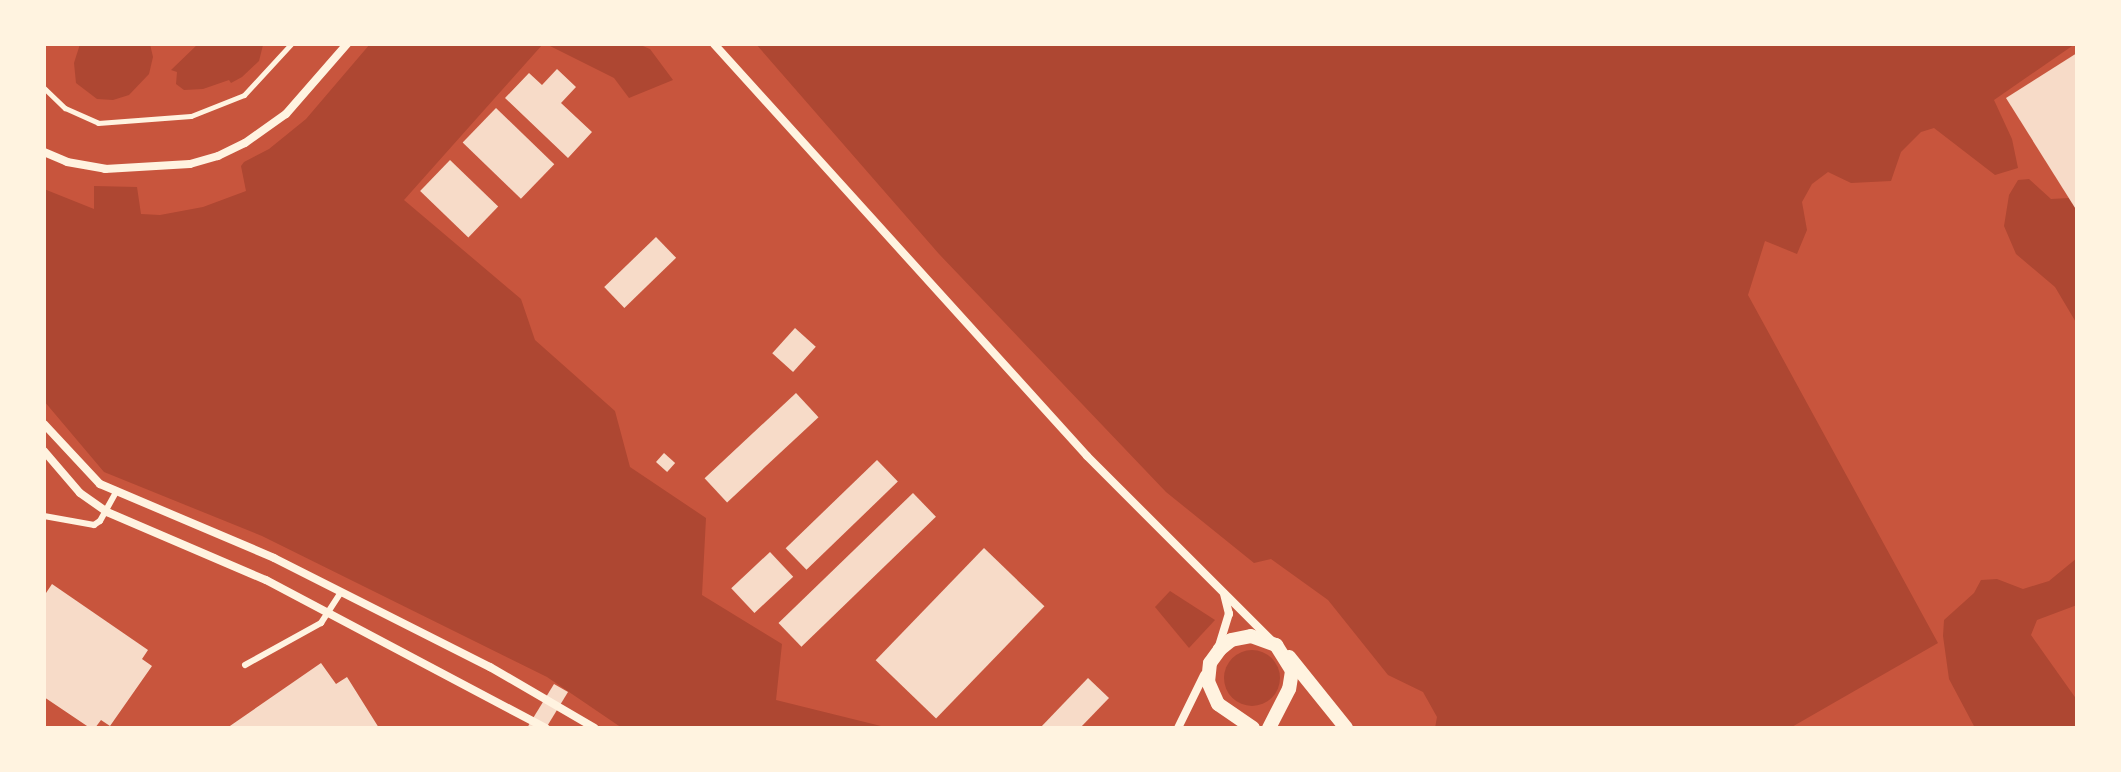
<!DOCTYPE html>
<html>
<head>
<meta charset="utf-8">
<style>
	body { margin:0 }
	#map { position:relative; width:2121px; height:772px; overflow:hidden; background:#c8553d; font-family:Bitter,serif }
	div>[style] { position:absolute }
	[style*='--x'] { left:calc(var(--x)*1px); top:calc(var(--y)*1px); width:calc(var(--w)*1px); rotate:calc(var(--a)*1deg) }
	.green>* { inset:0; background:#ae4732 }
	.round { border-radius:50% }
	.building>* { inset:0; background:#f7dbc8; transform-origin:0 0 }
	.path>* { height:5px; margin:-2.5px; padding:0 2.5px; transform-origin:2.5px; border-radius:2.5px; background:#fff3e0 }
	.service>* { height:6px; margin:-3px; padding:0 3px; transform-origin:3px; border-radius:3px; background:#fff3e0 }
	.minor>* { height:8px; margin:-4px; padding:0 4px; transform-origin:4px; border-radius:4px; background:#fff3e0 }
	.tertiary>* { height:14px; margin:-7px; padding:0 7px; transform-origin:7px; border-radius:7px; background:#fff3e0 }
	span { translate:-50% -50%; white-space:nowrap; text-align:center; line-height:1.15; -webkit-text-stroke:6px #fff3e0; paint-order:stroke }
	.frame { position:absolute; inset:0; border:46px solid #fff3e0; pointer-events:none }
</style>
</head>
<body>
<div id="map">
	<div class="green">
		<div style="clip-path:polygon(80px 44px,150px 44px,153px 57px,149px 74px,129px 95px,113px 100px,97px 99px,76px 83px,74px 63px)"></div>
		<div style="clip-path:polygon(198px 44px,263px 44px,263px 45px,259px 61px,242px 77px,231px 83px,229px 80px,203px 89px,184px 90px,176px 84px,177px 72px,171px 70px)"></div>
		<div style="clip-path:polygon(370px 44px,543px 44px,404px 200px,521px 299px,535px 340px,615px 411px,630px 467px,706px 518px,702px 595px,782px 644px,776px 700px,889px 728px,622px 728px,547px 677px,262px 536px,104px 472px,44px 401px,44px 189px,94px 209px,94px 186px,137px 187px,141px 214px,160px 215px,203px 207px,246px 191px,241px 166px,244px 162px,269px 149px,306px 119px)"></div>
		<div style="clip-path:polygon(546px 44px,638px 44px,650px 49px,673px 80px,629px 98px,614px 78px)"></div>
		<div style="clip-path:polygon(756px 44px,2075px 44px,1994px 100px,2012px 139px,2018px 168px,1995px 175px,1934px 128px,1921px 132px,1901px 152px,1891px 181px,1851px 183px,1828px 172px,1812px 184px,1802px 202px,1807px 230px,1797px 254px,1765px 241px,1748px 295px,1938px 643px,1790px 728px,1435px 728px,1437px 717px,1423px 692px,1388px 675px,1328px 600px,1271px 559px,1254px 563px,1166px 492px,939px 254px)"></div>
		<div style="clip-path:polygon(2029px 179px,2051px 199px,2069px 198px,2077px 211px,2077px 324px,2055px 287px,2016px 254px,2004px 226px,2009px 195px,2018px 180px)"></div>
		<div style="clip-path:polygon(2077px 558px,2077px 605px,2037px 620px,2031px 635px,2077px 700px,2077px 728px,1975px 728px,1949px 679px,1943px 636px,1944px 620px,1974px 593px,1981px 580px,1997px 579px,2023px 589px,2049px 581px)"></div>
		<div style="clip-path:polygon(1170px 591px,1215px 620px,1189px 648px,1155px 607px)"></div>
		<div class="round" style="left:1224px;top:650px;width:56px;height:56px"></div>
	</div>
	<div class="building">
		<div style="clip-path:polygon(2077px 53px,2077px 211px,2006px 98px)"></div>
		<div style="clip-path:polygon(557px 69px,576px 87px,561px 103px,592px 132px,568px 158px,505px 98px,529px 73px,542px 85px)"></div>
		<div style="left:496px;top:108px;width:81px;height:48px;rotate:44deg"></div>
		<div style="left:450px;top:160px;width:67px;height:43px;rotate:44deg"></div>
		<div style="left:656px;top:237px;width:29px;height:72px;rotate:46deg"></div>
		<div style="left:795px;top:328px;width:28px;height:34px;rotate:42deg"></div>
		<div style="left:796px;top:393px;width:33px;height:125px;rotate:47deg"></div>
		<div style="left:664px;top:453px;width:15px;height:12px;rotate:42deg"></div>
		<div style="left:877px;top:460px;width:30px;height:127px;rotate:46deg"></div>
		<div style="left:913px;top:493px;width:33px;height:187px;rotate:46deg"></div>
		<div style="left:984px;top:548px;width:84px;height:156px;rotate:44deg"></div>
		<div style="left:770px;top:552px;width:34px;height:53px;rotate:47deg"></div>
		<div style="clip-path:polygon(52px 584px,148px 650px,142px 659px,152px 666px,110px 726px,101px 720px,95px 728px,90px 728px,44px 697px,44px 596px)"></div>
		<div style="clip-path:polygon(321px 663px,336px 684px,347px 677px,379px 728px,227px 728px)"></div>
		<div style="clip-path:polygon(1088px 678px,1109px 698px,1080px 728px,1040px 728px)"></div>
		<div style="clip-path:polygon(554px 684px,568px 692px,546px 728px,527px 728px)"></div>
	</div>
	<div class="path">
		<div style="--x:44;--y:88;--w:29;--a:44"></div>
		<div style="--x:65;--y:108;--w:36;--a:24"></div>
		<div style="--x:98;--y:123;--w:93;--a:-4.3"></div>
		<div style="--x:191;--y:116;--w:57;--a:-21.6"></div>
		<div style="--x:244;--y:95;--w:69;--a:-47.3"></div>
	</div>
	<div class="service">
		<div style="--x:44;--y:516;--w:51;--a:10.2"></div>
		<div style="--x:94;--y:525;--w:7;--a:-34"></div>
		<div style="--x:100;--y:521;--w:33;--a:-61"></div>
		<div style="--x:245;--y:665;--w:87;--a:-28.9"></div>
		<div style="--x:321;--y:623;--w:37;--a:-57"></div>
	</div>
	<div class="minor">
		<div style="--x:714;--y:44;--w:556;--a:47.84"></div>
		<div style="--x:1087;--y:456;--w:259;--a:45"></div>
		<div style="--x:44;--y:152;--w:25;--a:23"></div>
		<div style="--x:67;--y:162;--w:39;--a:10"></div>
		<div style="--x:105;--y:169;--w:85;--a:-3.4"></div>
		<div style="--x:190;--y:164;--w:29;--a:-16"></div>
		<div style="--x:218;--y:156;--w:30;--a:-26"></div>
		<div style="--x:245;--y:143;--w:50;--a:-35.3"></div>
		<div style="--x:286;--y:114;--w:93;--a:-48.9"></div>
		<div style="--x:44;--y:424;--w:82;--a:47"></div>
		<div style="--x:100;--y:484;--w:189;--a:23"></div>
		<div style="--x:274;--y:558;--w:242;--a:26.8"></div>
		<div style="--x:490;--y:667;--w:121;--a:30.2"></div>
		<div style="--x:44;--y:451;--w:55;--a:49.4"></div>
		<div style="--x:80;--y:493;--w:33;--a:35"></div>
		<div style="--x:107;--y:512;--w:173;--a:23.2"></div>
		<div style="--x:266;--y:580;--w:317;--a:27.9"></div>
		<div style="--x:1219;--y:646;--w:34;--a:-73"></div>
		<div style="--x:1229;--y:614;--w:21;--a:-104"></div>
		<div style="--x:1178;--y:728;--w:59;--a:-63.9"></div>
	</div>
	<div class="tertiary">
		<div style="--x:1289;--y:657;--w:91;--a:51.2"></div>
		<div style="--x:1253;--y:728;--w:42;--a:-145.6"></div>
		<div style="--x:1218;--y:704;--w:24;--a:-114"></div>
		<div style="--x:1208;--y:682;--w:19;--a:-84"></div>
		<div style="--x:1210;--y:663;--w:17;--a:-54"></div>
		<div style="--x:1220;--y:649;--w:14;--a:-39"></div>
		<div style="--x:1231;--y:640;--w:20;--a:-11"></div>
		<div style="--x:1251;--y:636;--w:27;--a:20"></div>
		<div style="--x:1276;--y:645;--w:31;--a:58"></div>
		<div style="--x:1292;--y:671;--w:18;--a:99"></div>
		<div style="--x:1289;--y:689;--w:44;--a:117.1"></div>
	</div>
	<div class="frame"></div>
</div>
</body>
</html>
